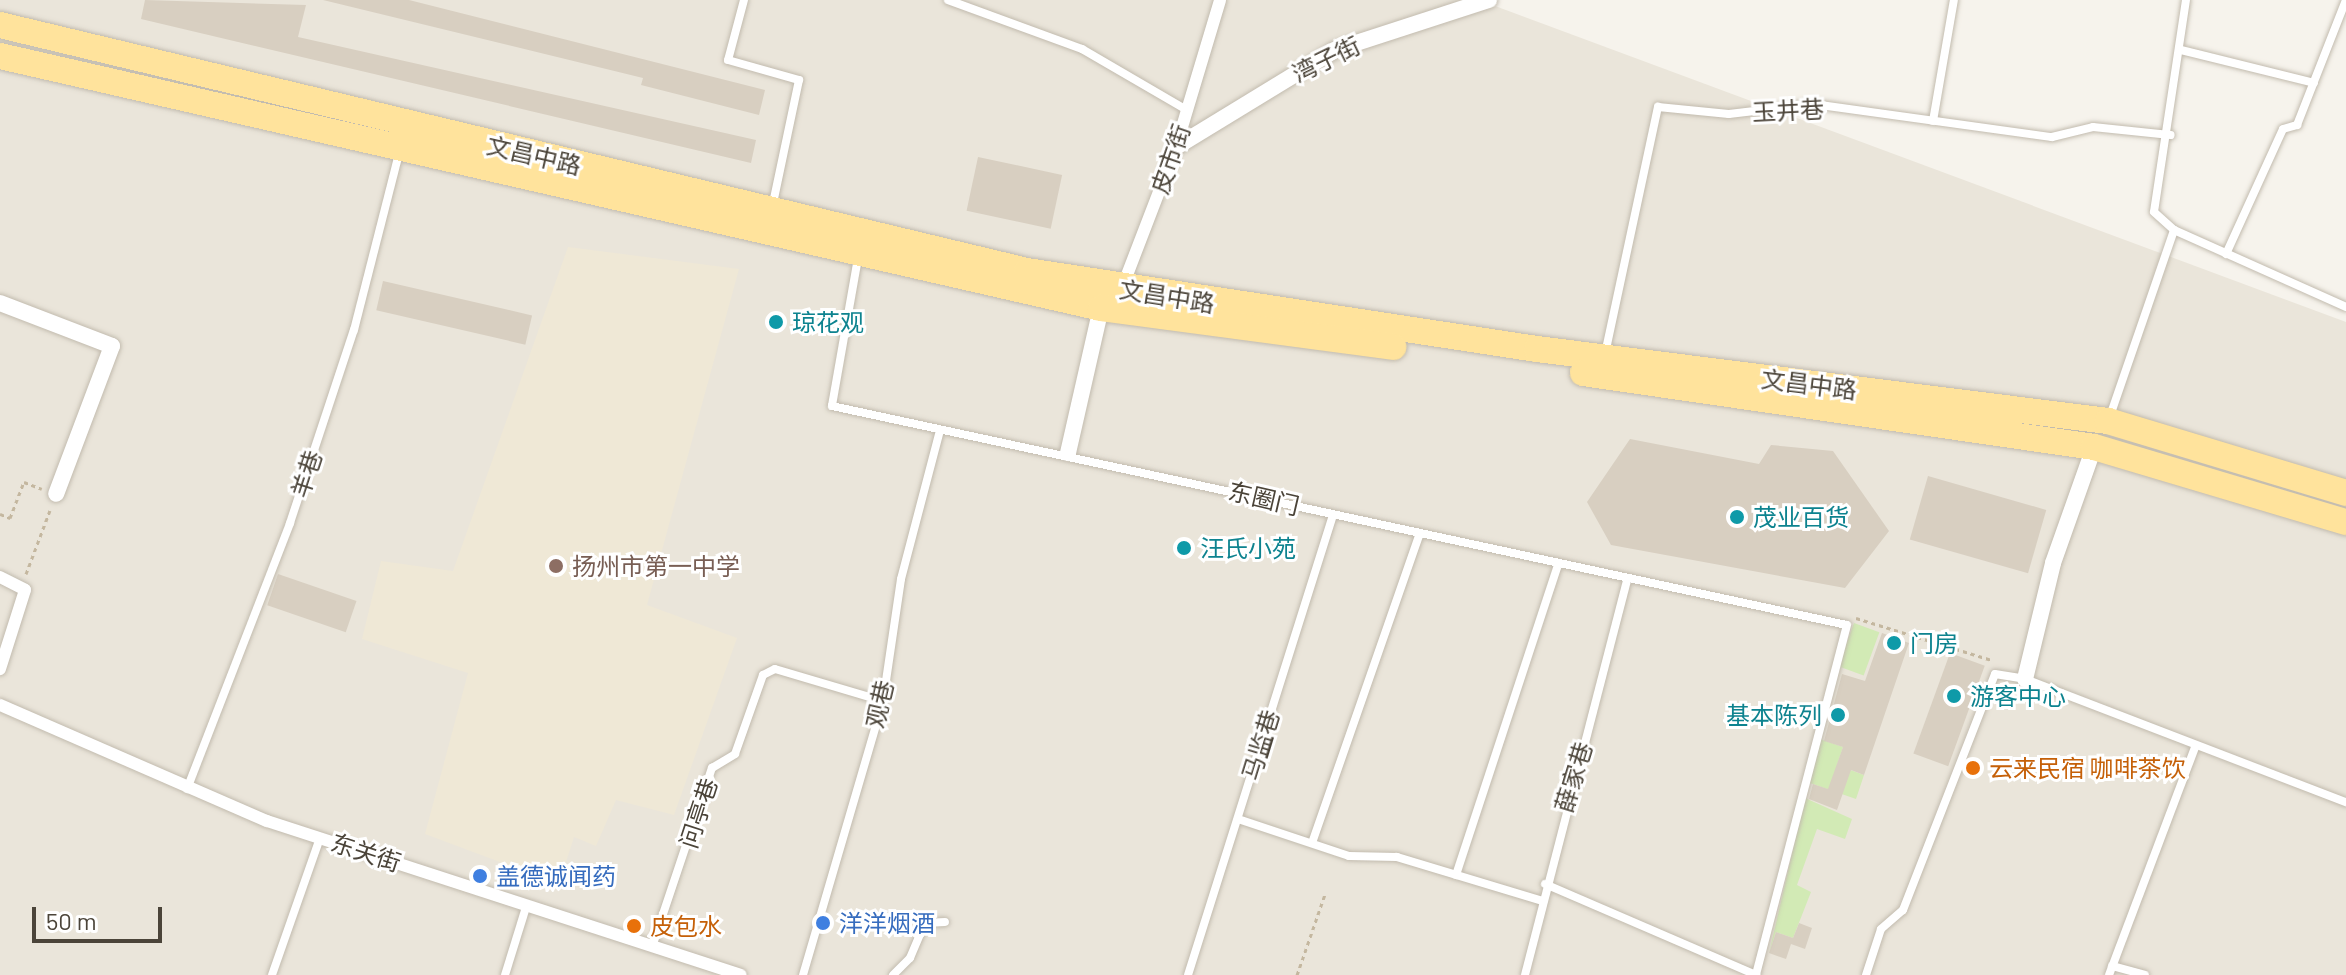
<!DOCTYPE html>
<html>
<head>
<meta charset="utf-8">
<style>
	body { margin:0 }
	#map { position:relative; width:2346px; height:975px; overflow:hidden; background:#f6f3ec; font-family:Barlow,"Noto Sans SC",sans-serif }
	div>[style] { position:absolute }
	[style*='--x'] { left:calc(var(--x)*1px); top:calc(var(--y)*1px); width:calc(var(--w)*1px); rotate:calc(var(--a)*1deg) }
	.residential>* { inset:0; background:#eae5da }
	.education>* { inset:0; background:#efe8d6 }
	.green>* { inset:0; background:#d2eab5; transform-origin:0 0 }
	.building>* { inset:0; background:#d8cfc1; transform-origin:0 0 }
	.path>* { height:3px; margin-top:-1.5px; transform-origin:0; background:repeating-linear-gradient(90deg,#c4b79f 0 4px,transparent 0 8px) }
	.roads { filter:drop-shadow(0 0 2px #c2bbae) drop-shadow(0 0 2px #c2bbae) }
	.service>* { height:8px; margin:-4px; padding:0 4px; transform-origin:4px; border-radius:4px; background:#fff }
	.pedestrian>* { height:12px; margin:-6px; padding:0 6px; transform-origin:6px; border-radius:6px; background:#fff }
	.minor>* { height:16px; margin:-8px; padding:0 8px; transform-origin:8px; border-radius:8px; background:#fff }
	.primary>* { height:26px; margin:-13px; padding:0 13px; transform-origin:13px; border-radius:13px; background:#ffe39c }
	.dots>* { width:22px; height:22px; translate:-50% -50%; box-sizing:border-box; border:4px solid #fff; border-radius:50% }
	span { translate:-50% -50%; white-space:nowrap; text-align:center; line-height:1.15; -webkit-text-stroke:6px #fff; paint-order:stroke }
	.street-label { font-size:24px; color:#4b4439 }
	.culture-label { font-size:24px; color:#0d838f }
	.left { translate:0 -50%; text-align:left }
	.right { translate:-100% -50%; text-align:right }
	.education-label { font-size:24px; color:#785e54 }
	.food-label { font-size:24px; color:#c56008 }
	.shop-label { font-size:24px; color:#366cbe }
	.scale { position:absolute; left:32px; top:907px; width:130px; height:36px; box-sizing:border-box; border:4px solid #4b4439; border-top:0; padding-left:10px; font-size:24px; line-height:28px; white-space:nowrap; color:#4b4439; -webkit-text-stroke:6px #fff; paint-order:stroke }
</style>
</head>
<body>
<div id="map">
	<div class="residential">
		<div style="clip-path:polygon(0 0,1479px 0,2346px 322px,2346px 975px,0 975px)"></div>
	</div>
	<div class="education">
		<div style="clip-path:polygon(568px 247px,739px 269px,647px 605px,737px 638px,674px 815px,616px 800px,596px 846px,574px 837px,559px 884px,425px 834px,468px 673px,362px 639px,381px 561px,453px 571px)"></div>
	</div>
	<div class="green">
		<div style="left:1854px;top:623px;width:27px;height:46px;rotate:20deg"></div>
		<div style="clip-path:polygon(1820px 739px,1843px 747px,1837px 765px,1864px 775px,1856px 799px,1810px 783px)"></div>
		<div style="clip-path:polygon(1805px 798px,1852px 819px,1845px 839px,1817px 829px,1797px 885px,1811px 892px,1793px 938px,1776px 932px,1769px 953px)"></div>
	</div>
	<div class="building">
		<div style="clip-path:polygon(145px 0,306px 5px,298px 37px,756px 140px,751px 163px,141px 19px)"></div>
		<div style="clip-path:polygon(323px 0,409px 0,765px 90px,759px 115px,641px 85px,643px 78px)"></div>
		<div style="left:978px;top:157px;width:86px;height:55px;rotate:12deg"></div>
		<div style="left:383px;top:281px;width:153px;height:30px;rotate:13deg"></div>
		<div style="clip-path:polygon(1630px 439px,1759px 464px,1771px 445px,1833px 451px,1889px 531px,1845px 588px,1611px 545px,1587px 502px)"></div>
		<div style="left:1928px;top:476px;width:123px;height:66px;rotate:16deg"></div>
		<div style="left:278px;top:574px;width:83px;height:33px;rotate:19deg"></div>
		<div style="clip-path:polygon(1882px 633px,1909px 643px,1864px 775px,1851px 770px,1837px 810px,1809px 799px,1813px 784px,1828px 789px,1843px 747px,1824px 741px,1842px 674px,1865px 681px)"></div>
		<div style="left:1950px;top:653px;width:37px;height:107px;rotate:20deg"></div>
		<div style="clip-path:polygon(1799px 923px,1812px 928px,1805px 949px,1791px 944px,1786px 959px,1769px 953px,1776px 932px,1793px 938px)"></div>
	</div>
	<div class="path">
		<div style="--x:0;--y:514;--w:11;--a:22"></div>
		<div style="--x:10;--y:518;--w:39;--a:-69"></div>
		<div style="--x:24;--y:482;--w:19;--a:21"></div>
		<div style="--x:26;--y:574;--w:68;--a:-69.4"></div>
		<div style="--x:1856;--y:618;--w:142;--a:17.2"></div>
		<div style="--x:1297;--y:975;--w:86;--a:-70.9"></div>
	</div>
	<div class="roads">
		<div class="service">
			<div style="--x:744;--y:0;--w:62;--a:104.9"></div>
			<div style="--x:728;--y:60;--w:74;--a:15.7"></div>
			<div style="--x:799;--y:80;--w:131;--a:101.9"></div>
			<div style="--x:948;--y:0;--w:143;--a:20.1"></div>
			<div style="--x:1082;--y:49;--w:121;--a:30.2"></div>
			<div style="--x:2186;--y:0;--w:214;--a:98.6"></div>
			<div style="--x:2154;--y:212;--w:27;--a:42"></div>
			<div style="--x:2174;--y:230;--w:188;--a:24.1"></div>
			<div style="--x:2181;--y:50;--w:137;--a:13.9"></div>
			<div style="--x:1933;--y:121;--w:123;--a:-80.2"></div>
			<div style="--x:2226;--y:254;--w:137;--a:-65.5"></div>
			<div style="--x:2283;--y:129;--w:15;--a:-16"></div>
			<div style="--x:2297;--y:125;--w:134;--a:-68.6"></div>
			<div style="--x:858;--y:258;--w:150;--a:100"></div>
			<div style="--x:832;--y:406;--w:1038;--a:12.18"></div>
			<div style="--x:1847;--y:625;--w:362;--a:104.6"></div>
			<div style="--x:1605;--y:354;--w:253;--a:-77.9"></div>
			<div style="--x:1658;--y:107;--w:71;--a:5.6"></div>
			<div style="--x:1729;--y:114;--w:85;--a:-6.8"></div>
			<div style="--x:1813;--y:104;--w:241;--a:7.9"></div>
			<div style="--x:2052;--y:137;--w:42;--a:-13.7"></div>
			<div style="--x:2093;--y:127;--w:78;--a:5.9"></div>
			<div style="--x:2109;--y:419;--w:200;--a:-71"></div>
			<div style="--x:187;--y:789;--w:285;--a:-68.8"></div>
			<div style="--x:290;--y:523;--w:203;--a:-71.7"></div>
			<div style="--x:354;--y:330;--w:186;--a:-75.7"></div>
			<div style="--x:1238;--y:819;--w:117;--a:18.4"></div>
			<div style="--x:1349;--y:856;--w:48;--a:1.2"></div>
			<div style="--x:1397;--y:857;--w:152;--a:16.8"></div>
			<div style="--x:1312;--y:843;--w:326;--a:-70.8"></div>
			<div style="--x:1456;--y:875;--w:324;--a:-71.8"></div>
			<div style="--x:1545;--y:884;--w:230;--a:23.3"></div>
			<div style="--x:653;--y:944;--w:186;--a:-71.5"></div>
			<div style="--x:712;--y:768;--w:27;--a:-31"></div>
			<div style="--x:735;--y:754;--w:84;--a:-70.5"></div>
			<div style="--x:763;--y:675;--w:13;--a:-27"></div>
			<div style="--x:775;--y:669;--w:113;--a:16.5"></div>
			<div style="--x:2112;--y:966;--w:34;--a:15"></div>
			<div style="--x:272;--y:975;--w:145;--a:-70.7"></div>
			<div style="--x:505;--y:975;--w:74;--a:-72.8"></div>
			<div style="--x:803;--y:975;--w:285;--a:-73.7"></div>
			<div style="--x:883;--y:701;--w:123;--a:-81.6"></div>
			<div style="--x:901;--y:579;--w:154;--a:-75.3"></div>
			<div style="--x:893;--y:975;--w:24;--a:-45"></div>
			<div style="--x:910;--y:958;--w:38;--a:-67"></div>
			<div style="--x:925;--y:923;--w:20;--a:-3"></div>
			<div style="--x:1188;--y:975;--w:482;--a:-72.5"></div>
			<div style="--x:1525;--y:975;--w:407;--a:-75.5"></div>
			<div style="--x:1866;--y:975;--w:48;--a:-71.9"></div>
			<div style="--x:1881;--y:929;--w:29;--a:-41"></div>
			<div style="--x:1903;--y:910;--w:253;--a:-68.7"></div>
			<div style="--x:1995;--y:674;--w:30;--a:9"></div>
			<div style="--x:2025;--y:679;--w:344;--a:21"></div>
			<div style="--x:2109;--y:975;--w:244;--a:-69.3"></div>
		</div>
		<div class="pedestrian">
			<div style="--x:1122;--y:288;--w:151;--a:-69"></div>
			<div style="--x:1176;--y:147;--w:153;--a:-73.3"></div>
			<div style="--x:0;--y:577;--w:28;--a:27"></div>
			<div style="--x:25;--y:590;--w:83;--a:107.6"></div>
			<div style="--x:0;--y:705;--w:291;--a:23.5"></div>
			<div style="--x:267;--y:821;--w:498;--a:18"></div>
		</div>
		<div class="minor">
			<div style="--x:1176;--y:147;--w:186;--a:-31.4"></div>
			<div style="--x:1335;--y:50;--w:162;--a:-18"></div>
			<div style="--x:0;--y:303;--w:120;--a:21"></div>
			<div style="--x:112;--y:346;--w:158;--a:110.7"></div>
			<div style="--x:1068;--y:453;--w:149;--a:-77.2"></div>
			<div style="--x:2025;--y:679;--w:119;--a:-76.4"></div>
			<div style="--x:2053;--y:563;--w:123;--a:-70.5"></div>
		</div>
		<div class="primary">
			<div style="--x:0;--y:25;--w:1056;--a:13.47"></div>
			<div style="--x:1027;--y:271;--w:516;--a:8.7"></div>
			<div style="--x:1537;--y:349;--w:576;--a:7.19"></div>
			<div style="--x:2108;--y:421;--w:249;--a:16.8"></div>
			<div style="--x:0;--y:56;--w:1129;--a:12.89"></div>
			<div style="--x:1101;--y:308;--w:295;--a:7.6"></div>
			<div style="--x:1583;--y:373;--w:516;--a:8.24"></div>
			<div style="--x:2094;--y:447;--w:263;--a:16.6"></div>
		</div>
	</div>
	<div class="dots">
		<div style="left:776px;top:322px;background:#0f9aa8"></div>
		<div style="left:1737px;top:517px;background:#0f9aa8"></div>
		<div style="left:1184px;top:548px;background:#0f9aa8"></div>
		<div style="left:556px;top:566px;background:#8d6e63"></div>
		<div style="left:1894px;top:643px;background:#0f9aa8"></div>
		<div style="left:1954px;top:696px;background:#0f9aa8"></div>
		<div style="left:1838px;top:715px;background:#0f9aa8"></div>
		<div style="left:1973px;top:768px;background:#e8710a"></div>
		<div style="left:480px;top:876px;background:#3f7fe0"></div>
		<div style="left:823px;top:923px;background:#3f7fe0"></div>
		<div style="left:634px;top:926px;background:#e8710a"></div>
	</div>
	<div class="street-label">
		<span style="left:1326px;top:59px;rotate:-26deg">湾子街</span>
		<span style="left:1788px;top:110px;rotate:-3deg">玉井巷</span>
		<span style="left:534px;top:155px;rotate:13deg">文昌中路</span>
		<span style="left:1170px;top:159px;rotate:-71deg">皮市街</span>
		<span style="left:1167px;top:296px;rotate:9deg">文昌中路</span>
		<span style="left:1809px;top:384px;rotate:7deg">文昌中路</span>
		<span style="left:306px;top:474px;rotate:-72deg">羊巷</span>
		<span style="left:1264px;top:498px;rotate:13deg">东圈门</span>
		<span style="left:879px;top:704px;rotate:-77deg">观巷</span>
		<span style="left:1260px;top:745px;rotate:-73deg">马监巷</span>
		<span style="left:1573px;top:777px;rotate:-73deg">薛家巷</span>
		<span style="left:698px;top:813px;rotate:-72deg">问亭巷</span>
		<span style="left:366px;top:852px;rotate:18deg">东关街</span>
	</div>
	<div class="culture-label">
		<span class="left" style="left:792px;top:322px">琼花观</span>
		<span class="left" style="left:1753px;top:517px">茂业百货</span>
		<span class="left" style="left:1200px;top:548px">汪氏小苑</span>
		<span class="left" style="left:1910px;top:643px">门房</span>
		<span class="left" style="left:1970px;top:696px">游客中心</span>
		<span class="right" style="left:1822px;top:715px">基本陈列</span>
	</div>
	<div class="education-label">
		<span class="left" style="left:572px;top:566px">扬州市第一中学</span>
	</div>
	<div class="food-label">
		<span class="left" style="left:1989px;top:768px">云来民宿 咖啡茶饮</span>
		<span class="left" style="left:650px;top:926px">皮包水</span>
	</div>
	<div class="shop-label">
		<span class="left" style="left:496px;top:876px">盖德诚闻药</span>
		<span class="left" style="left:839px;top:923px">洋洋烟酒</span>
	</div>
	<div class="scale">50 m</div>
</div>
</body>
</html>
